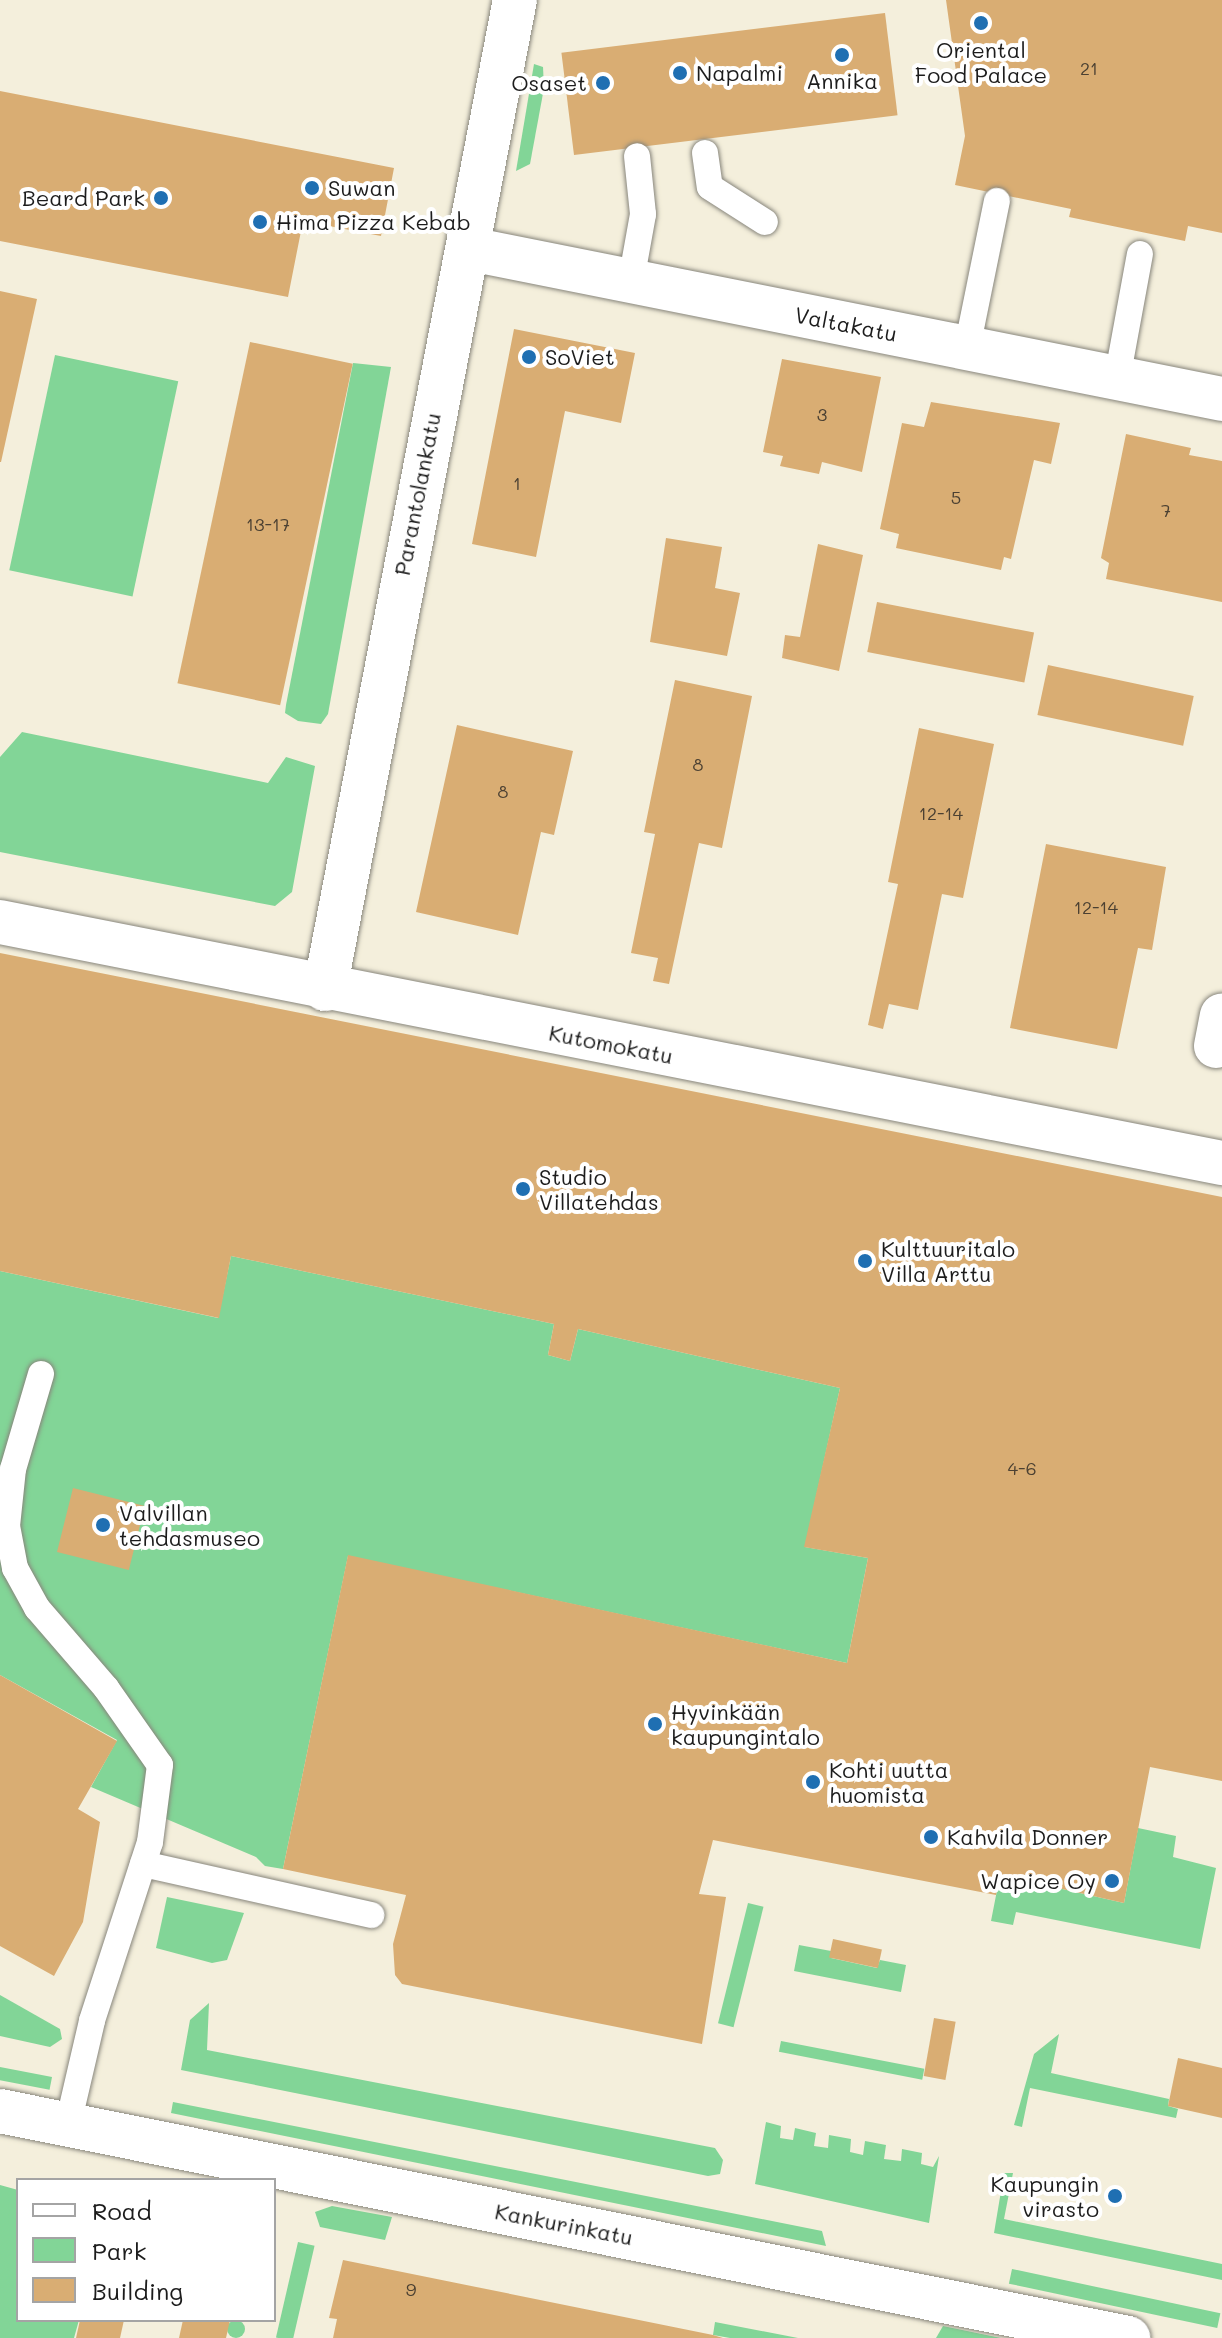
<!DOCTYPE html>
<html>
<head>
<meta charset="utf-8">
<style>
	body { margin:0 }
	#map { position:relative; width:1222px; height:2338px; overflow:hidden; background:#f4efdc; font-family:Mali,sans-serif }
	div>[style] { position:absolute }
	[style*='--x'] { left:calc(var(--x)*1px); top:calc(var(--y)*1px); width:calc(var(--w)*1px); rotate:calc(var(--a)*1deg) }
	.green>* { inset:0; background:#82d597; transform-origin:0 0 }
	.round { border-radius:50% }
	.building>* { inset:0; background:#d9ad73; transform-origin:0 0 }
	.roads { filter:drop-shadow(0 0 2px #88867c) drop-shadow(0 0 2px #88867c) }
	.service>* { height:26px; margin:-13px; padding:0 13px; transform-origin:13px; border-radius:13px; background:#fff }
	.minor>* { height:44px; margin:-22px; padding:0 22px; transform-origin:22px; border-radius:22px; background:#fff }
	.dots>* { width:22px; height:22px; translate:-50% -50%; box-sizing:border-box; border:4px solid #fff; border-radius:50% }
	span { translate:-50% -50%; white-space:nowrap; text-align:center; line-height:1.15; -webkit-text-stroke:8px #fff; paint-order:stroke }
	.number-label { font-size:18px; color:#4b4032 }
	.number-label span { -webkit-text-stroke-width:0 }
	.poi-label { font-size:22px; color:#1c1c1c }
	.left { translate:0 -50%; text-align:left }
	.right { translate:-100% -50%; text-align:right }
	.street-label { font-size:22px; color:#1c1c1c }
	.legend { position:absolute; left:16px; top:2178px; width:260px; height:144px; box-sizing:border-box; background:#fff; border:2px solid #a4a4a4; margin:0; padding:10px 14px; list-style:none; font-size:24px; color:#1c1c1c }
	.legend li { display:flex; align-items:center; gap:16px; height:40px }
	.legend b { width:40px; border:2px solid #a4a4a4 }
</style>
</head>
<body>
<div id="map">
	<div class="green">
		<div style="clip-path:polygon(534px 64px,543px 67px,544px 88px,530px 164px,516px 171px)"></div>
		<div style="left:55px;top:355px;width:126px;height:220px;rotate:12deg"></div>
		<div style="clip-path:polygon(353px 363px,391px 367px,328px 714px,321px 724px,298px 721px,285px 713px,286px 705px)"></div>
		<div style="clip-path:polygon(22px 732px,268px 783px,286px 757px,315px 766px,292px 892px,275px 906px,0 852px,0 757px)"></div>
		<div style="clip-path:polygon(231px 1256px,554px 1324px,548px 1355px,570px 1361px,578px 1329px,840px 1388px,805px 1547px,868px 1558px,847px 1663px,348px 1556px,283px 1869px,265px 1866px,256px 1857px,91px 1787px,117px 1740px,0 1675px,0 1271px,218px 1318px)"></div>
		<div style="clip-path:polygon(1138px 1828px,1176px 1836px,1173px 1857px,1216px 1868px,1200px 1949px,1016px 1912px,1013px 1925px,991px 1921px,1000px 1875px,1124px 1903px)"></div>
		<div style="clip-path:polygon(167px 1897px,244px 1913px,227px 1960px,212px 1963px,156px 1948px)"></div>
		<div style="left:748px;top:1903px;width:16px;height:124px;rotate:14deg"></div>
		<div style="clip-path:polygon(799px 1945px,831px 1951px,831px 1958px,877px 1968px,880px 1960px,906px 1965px,901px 1992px,794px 1971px)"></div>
		<div style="clip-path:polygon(0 1995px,60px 2029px,62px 2039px,50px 2047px,0 2036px)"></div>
		<div style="clip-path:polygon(209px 2003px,207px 2050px,715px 2148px,723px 2160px,720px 2174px,708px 2176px,181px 2070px,190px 2020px)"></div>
		<div style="clip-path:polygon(1059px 2034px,1051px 2073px,1169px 2099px,1168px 2106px,1178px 2109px,1176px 2118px,1030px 2088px,1022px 2127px,1014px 2125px,1034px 2054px)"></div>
		<div style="left:781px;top:2041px;width:146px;height:11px;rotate:11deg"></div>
		<div style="left:0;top:2067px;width:53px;height:13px;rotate:11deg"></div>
		<div style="clip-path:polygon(173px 2102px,822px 2231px,826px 2246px,171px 2113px)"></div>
		<div style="clip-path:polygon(766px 2122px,781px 2126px,780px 2138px,793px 2140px,795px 2128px,816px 2133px,814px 2146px,828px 2148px,829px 2135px,851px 2139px,850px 2152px,863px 2155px,865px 2141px,886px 2145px,884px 2159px,901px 2161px,902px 2149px,922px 2153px,921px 2164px,933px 2167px,939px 2156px,929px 2223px,755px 2184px)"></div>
		<div style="clip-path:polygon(1004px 2173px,1013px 2173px,1004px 2219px,1222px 2264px,1222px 2280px,994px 2233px)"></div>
		<div style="clip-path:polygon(0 2185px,18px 2190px,18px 2320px,79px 2320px,74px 2338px,0 2338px)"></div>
		<div style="clip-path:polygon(332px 2206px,392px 2217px,385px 2240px,320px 2227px,315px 2212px)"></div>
		<div style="left:298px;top:2242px;width:17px;height:98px;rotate:13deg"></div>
		<div style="left:1012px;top:2269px;width:213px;height:15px;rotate:12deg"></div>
		<div class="round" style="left:227px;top:2320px;width:18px;height:18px"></div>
		<div style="clip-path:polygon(715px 2322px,798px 2338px,730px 2338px,713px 2335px)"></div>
		<div style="clip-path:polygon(943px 2326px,1001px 2338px,936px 2338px)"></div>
	</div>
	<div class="building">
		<div style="clip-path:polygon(946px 0,1222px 0,1222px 233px,1188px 226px,1185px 241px,1069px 217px,1071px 209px,955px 185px,965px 136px)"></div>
		<div style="left:885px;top:13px;width:103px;height:326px;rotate:83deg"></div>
		<div style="clip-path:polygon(0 91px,394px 168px,381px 236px,303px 221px,288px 297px,0 241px)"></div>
		<div style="clip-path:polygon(0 291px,37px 299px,1px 462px,0 462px)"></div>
		<div style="clip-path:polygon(514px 329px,635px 353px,621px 423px,565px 411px,536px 557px,472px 544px)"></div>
		<div style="left:250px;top:342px;width:105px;height:349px;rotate:12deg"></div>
		<div style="clip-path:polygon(782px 359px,881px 377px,862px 472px,822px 462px,819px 474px,780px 466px,783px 456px,763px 452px)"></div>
		<div style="clip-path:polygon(931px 402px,1060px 423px,1051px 464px,1034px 460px,1011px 559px,1004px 557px,1001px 570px,896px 548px,899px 534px,880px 529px,902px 423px,924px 427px)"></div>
		<div style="clip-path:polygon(1126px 434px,1191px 448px,1189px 455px,1222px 461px,1222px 602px,1106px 579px,1109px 563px,1101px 558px)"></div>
		<div style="clip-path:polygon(666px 538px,722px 547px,715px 588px,740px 593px,727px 656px,650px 642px)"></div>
		<div style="clip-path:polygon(818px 544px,863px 555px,839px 671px,782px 658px,785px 635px,800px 637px)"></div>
		<div style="left:877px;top:602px;width:160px;height:51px;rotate:11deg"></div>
		<div style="left:1048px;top:665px;width:149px;height:51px;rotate:12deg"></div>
		<div style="clip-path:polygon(675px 680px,752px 696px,722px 848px,699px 843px,669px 984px,653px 981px,658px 958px,631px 953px,655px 834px,644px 832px)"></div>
		<div style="clip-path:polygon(457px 725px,573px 751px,554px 835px,541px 832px,518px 935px,416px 912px)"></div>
		<div style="clip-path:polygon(919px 728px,994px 744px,963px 898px,942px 894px,918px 1010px,889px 1004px,883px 1029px,868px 1025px,898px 884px,888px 882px)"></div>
		<div style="clip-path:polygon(1046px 844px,1166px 867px,1152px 950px,1138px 948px,1117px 1049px,1010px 1028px)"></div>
		<div style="clip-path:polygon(0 953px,1222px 1197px,1222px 1781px,1150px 1767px,1124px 1903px,1000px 1875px,996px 1895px,713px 1840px,699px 1894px,726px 1897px,702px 2044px,402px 1984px,395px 1975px,393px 1944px,406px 1895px,283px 1869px,348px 1555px,847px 1663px,868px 1558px,804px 1547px,840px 1388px,578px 1329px,570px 1361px,548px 1355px,554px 1324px,231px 1256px,219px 1318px,0 1271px)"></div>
		<div style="left:73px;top:1488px;width:74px;height:66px;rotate:14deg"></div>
		<div style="clip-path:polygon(0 1675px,117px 1741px,78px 1809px,100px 1822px,83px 1922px,54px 1976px,0 1946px)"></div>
		<div style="left:833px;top:1939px;width:50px;height:19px;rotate:12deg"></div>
		<div style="left:934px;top:2018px;width:22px;height:59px;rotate:10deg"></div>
		<div style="clip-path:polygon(1178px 2058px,1222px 2068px,1222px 2118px,1168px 2106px)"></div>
		<div style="clip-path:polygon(343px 2260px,713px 2335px,723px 2338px,333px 2338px,337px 2319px,329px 2318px)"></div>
		<div style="clip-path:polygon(80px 2320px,124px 2320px,120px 2338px,76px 2338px)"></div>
		<div style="clip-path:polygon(183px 2320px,230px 2320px,226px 2338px,179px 2338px)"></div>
	</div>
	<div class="roads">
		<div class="service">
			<div style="--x:705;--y:153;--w:34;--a:82"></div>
			<div style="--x:710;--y:187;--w:65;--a:32.5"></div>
			<div style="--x:631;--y:281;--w:68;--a:-79.8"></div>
			<div style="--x:643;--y:214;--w:58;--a:-95.9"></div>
			<div style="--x:967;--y:348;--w:150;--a:-78.5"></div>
			<div style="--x:1117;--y:379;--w:127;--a:-79.6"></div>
			<div style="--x:41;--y:1374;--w:99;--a:106.4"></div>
			<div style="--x:13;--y:1469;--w:57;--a:96"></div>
			<div style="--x:7;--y:1526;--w:43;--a:79.2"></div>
			<div style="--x:15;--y:1568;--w:46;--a:61.2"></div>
			<div style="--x:37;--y:1608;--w:106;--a:49.2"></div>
			<div style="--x:106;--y:1688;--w:94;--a:55"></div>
			<div style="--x:160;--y:1765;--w:78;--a:97.4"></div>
			<div style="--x:150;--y:1842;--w:188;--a:108"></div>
			<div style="--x:92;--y:2021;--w:106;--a:103.1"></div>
			<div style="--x:143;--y:1864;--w:234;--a:12.6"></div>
		</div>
		<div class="minor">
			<div style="--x:470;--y:249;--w:767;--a:11.28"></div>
			<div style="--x:0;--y:922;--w:1246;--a:11.16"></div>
			<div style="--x:325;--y:989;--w:1007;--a:-79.13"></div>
			<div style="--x:1216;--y:1046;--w:31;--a:-79"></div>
			<div style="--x:0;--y:2111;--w:1151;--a:11.38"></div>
		</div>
	</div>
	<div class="dots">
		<div style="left:981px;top:23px;background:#1f6fb2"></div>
		<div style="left:842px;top:55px;background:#1f6fb2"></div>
		<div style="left:680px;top:73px;background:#1f6fb2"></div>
		<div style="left:603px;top:83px;background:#1f6fb2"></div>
		<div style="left:312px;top:188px;background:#1f6fb2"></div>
		<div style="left:161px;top:198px;background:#1f6fb2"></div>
		<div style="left:260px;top:222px;background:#1f6fb2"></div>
		<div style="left:529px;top:357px;background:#1f6fb2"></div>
		<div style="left:523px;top:1189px;background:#1f6fb2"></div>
		<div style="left:865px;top:1261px;background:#1f6fb2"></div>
		<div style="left:103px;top:1525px;background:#1f6fb2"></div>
		<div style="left:655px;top:1724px;background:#1f6fb2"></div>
		<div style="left:813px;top:1782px;background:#1f6fb2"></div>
		<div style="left:931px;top:1837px;background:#1f6fb2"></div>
		<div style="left:1112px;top:1881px;background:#1f6fb2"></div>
		<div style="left:1115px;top:2196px;background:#1f6fb2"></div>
	</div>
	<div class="number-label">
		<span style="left:1089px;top:68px">21</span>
		<span style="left:822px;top:414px">3</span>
		<span style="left:517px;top:483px">1</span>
		<span style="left:956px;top:497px">5</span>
		<span style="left:1166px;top:510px">7</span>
		<span style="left:268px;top:524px">13-17</span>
		<span style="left:698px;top:764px">8</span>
		<span style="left:503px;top:791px">8</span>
		<span style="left:941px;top:813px">12-14</span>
		<span style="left:1096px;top:907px">12-14</span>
		<span style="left:1022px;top:1468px">4-6</span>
		<span style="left:411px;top:2289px">9</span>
	</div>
	<div class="poi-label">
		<span style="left:981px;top:62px">Oriental<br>Food Palace</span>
		<span class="left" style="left:696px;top:73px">Napalmi</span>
		<span style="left:842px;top:81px">Annika</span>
		<span class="right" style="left:587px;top:83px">Osaset</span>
		<span class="left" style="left:328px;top:188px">Suwan</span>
		<span class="right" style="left:145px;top:198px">Beard Park</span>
		<span class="left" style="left:276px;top:222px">Hima Pizza Kebab</span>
		<span class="left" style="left:545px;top:357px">SoViet</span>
		<span class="left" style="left:539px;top:1189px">Studio<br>Villatehdas</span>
		<span class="left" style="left:881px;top:1261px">Kulttuuritalo<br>Villa Arttu</span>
		<span class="left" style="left:119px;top:1525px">Valvillan<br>tehdasmuseo</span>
		<span class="left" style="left:671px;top:1724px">Hyvinkään<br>kaupungintalo</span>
		<span class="left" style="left:829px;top:1782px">Kohti uutta<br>huomista</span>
		<span class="left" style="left:947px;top:1837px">Kahvila Donner</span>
		<span class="right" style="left:1096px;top:1881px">Wapice Oy</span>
		<span class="right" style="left:1099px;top:2196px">Kaupungin<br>virasto</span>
	</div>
	<div class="street-label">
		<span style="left:846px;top:324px;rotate:11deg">Valtakatu</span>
		<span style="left:417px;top:494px;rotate:-79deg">Parantolankatu</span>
		<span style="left:611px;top:1044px;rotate:11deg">Kutomokatu</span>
		<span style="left:564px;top:2224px;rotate:11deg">Kankurinkatu</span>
	</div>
	<ul class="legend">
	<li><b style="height:10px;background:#fff"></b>Road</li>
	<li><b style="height:22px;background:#82d597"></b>Park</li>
	<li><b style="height:22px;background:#d9ad73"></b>Building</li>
	</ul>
</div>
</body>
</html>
